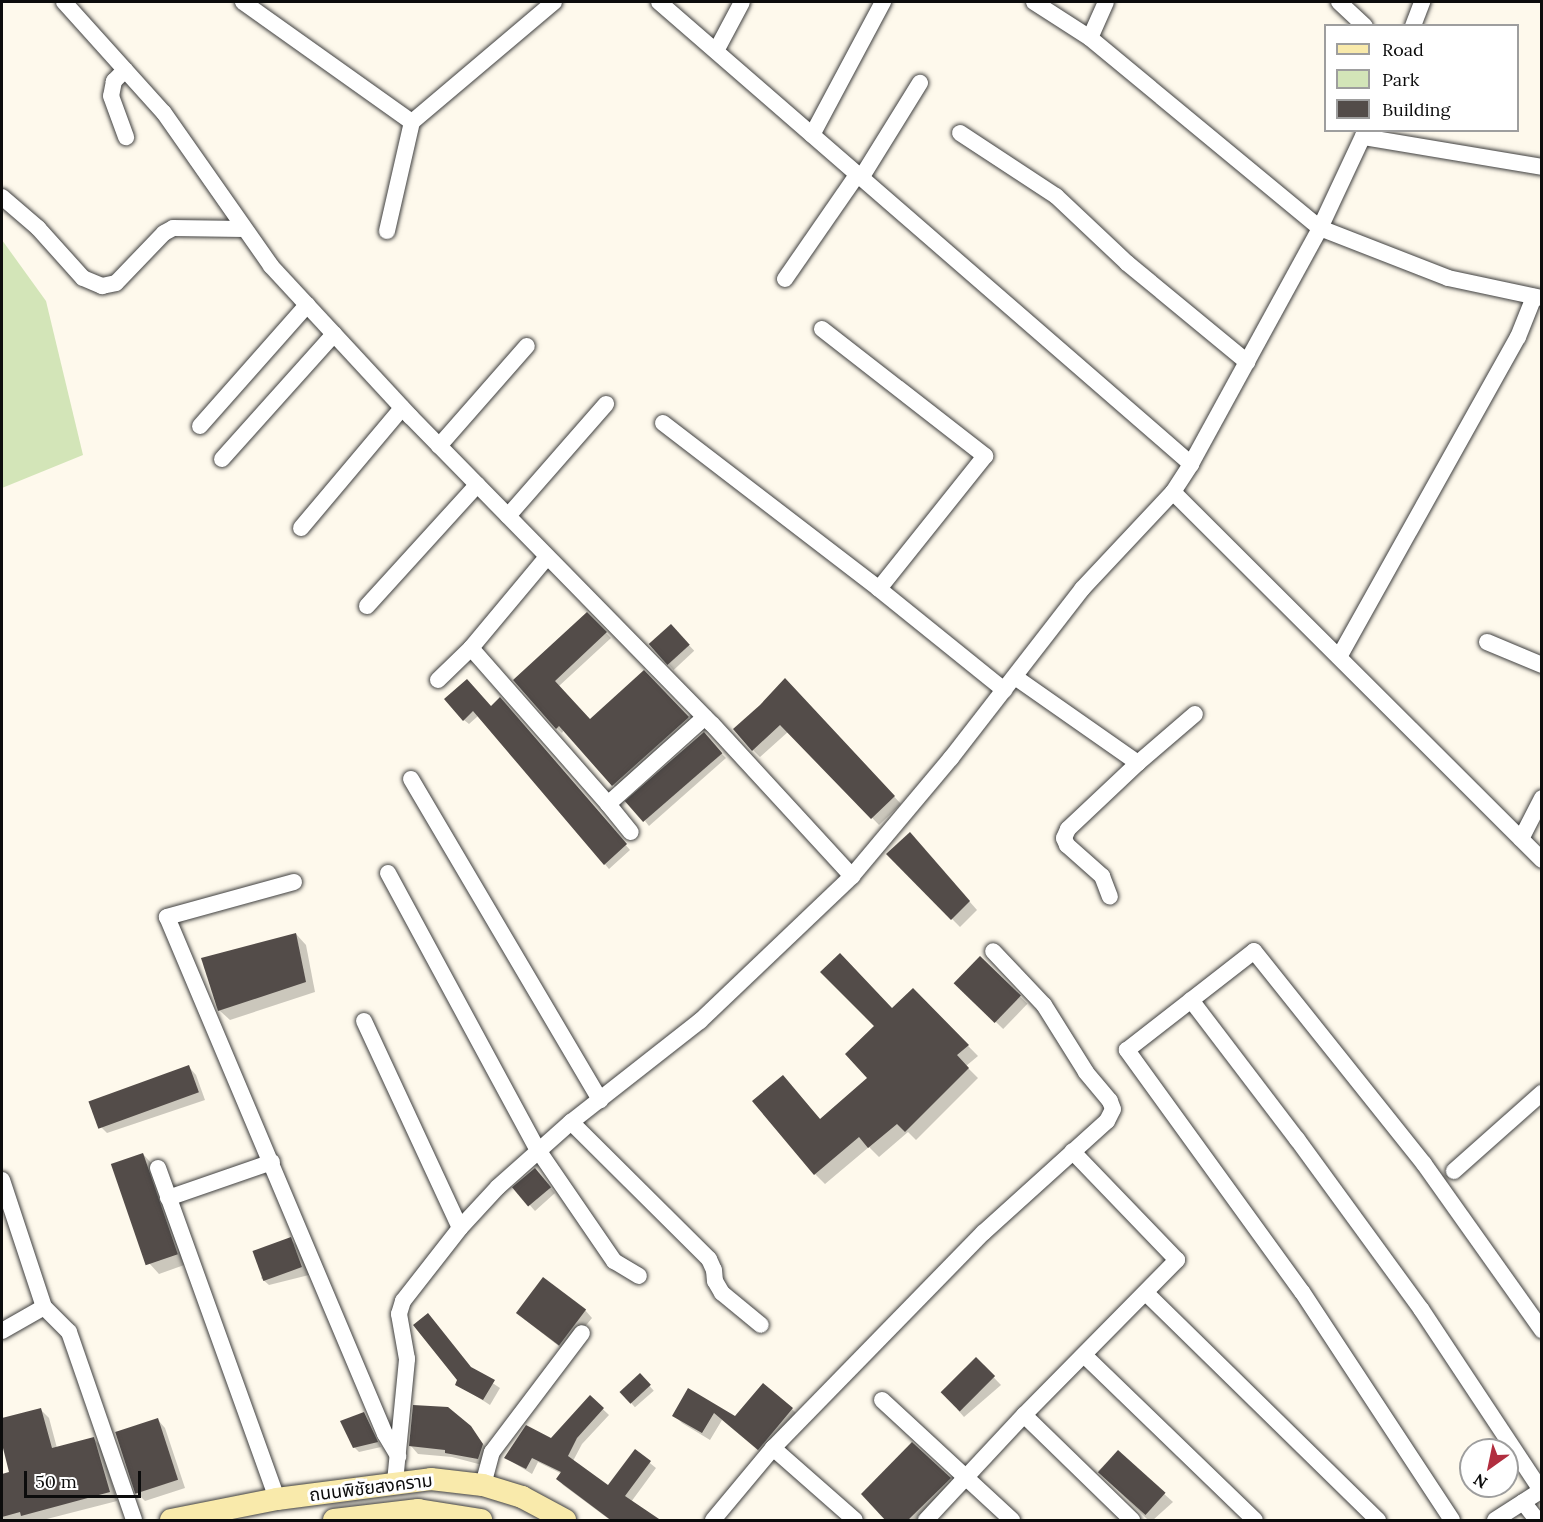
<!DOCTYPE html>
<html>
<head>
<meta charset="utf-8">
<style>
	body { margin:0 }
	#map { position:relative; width:1543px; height:1522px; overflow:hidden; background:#fef9ec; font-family:Lora,"Noto Sans Thai",serif }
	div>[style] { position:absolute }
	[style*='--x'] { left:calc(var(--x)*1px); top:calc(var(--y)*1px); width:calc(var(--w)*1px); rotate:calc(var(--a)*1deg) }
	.green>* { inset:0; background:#d3e5b8 }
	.shadow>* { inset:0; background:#0003; transform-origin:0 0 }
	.building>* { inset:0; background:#534c49; transform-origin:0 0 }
	.roads { filter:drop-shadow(0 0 2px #3f3f3f) drop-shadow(0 0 2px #3f3f3f) }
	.minor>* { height:16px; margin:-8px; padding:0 8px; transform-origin:8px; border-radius:8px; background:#fff }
	.secondary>* { height:22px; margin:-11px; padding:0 11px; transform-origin:11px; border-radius:11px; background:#f9eaab }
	span { translate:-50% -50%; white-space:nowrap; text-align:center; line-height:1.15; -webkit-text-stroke:6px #fff; paint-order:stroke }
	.street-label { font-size:18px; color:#0c0c0c }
	.frame { position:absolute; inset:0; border:3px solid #0c0c0c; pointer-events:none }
	.legend { position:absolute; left:1324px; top:24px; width:195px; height:108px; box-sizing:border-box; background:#fff; border:2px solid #9e9e9e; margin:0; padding:8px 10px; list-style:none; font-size:18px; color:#0c0c0c }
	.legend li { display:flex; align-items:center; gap:12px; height:30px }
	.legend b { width:30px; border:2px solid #9e9e9e }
	.north { position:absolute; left:1459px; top:1438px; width:60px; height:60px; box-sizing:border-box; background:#fff; border:2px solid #9e9e9e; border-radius:50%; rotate:213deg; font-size:16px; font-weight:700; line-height:24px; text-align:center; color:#0c0c0c }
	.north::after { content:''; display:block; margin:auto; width:21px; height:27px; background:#b12e3f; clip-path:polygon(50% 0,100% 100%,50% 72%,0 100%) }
	.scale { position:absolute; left:24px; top:1471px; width:117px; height:27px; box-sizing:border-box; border:3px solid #0c0c0c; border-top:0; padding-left:8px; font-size:18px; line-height:21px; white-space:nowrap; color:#0c0c0c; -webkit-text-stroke:4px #fff; paint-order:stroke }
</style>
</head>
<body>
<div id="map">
	<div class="green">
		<div style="clip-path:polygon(2px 240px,46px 301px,83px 455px,2px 488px)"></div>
	</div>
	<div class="shadow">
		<div style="clip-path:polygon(587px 614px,611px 638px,559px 686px,590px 721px,644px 672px,693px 723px,618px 790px,564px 730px,562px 733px,557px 728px,516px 680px)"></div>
		<div style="left:671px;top:626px;width:34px;height:28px;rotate:47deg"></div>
		<div style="clip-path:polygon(467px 681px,491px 707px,505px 704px,630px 850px,609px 869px,478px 716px,469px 724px,464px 720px)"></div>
		<div style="clip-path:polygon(792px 687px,901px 804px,879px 825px,789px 731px,760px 757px,753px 750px)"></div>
		<div style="clip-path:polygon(703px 735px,726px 758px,649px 826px,645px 821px)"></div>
		<div style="clip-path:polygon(917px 842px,977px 910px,960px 927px,888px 854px)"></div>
		<div style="clip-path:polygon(296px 934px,306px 945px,315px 992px,230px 1020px,219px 1010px)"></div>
		<div style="left:980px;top:958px;width:66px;height:35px;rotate:44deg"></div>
		<div style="clip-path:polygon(913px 990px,978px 1056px,966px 1066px,978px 1078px,916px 1140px,908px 1132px,879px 1157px,869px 1147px,825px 1184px,815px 1174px,783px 1077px,821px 1120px,870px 1078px,892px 1010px)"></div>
		<div style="clip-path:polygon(189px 1067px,196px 1075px,205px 1100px,107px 1133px,99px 1125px)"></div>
		<div style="clip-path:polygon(143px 1154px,153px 1165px,187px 1264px,159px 1274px,149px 1263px)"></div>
		<div style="clip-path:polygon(540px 1175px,555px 1193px,535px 1211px,515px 1188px)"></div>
		<div style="clip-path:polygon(290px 1239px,298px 1247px,309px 1275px,269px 1285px,261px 1278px)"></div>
		<div style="clip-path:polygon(585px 1310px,592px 1318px,565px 1351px,524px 1319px)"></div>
		<div style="clip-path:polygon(976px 1359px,1001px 1385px,964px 1417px,957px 1409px)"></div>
		<div style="clip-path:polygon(473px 1370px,500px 1388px,490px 1405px,457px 1384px)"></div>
		<div style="left:640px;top:1375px;width:21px;height:25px;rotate:49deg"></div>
		<div style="clip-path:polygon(689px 1390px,736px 1418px,792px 1409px,799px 1416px,766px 1457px,722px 1420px,710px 1440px,682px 1423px,674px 1415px)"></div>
		<div style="clip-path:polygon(590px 1397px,609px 1415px,582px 1444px,573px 1461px,608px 1488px,635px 1451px,656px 1468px,631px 1502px,659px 1520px,610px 1520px,563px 1485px,558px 1479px,562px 1474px,538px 1462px,532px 1474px,506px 1458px,551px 1439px)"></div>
		<div style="clip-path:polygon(41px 1410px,49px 1418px,57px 1448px,94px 1439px,102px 1447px,117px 1501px,43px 1520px,2px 1520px,2px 1476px,11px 1473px,2px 1438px,2px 1420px)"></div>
		<div style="clip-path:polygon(364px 1414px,381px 1447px,359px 1452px,354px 1447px)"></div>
		<div style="clip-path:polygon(158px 1420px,165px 1428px,185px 1488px,145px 1501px,137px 1493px)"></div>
		<div style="clip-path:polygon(470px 1427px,490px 1453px,486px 1466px,452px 1457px,418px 1454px,411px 1446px)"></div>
		<div style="clip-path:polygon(1118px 1452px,1173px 1502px,1153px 1520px,1148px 1520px,1098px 1471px)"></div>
		<div style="clip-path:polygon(950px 1479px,960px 1489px,928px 1520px,888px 1520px)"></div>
	</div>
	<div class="building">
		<div style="clip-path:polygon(587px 612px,607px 632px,555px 681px,590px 719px,644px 670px,689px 717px,612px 786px,559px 726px,556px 729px,513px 680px)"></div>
		<div style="left:671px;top:624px;width:28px;height:30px;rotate:48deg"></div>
		<div style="clip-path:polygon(785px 678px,895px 796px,871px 819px,780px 725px,752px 751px,733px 729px,760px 705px)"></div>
		<div style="clip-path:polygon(467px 679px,491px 706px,500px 697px,627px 844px,604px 865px,473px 711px,463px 721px,444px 699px)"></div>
		<div style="left:704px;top:732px;width:28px;height:105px;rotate:49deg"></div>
		<div style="clip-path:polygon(910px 832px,970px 901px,951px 920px,886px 854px)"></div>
		<div style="clip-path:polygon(296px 933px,306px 982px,218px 1011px,201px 958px)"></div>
		<div style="clip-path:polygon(840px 953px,892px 1008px,913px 988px,969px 1045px,957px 1055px,969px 1068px,905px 1132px,897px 1124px,868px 1148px,859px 1137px,814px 1175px,752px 1101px,783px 1075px,820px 1119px,867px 1078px,845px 1054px,874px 1026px,820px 972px)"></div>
		<div style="left:980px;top:956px;width:57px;height:38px;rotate:44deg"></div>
		<div style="left:189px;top:1065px;width:29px;height:107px;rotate:70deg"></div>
		<div style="left:143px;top:1153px;width:107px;height:34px;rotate:71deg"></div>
		<div style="left:535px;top:1168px;width:25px;height:30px;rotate:50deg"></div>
		<div style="left:291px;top:1237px;width:32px;height:41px;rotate:70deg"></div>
		<div style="left:543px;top:1277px;width:54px;height:45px;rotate:37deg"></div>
		<div style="clip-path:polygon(428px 1313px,471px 1367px,495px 1380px,483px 1400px,455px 1385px,457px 1380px,413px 1325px)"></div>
		<div style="left:976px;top:1357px;width:27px;height:50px;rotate:45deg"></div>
		<div style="left:640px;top:1373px;width:16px;height:28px;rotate:47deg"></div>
		<div style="clip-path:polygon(763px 1383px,793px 1408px,758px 1450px,714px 1413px,702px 1433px,672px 1416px,688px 1388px,735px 1416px)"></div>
		<div style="clip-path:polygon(590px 1395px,604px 1408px,577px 1438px,568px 1456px,608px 1485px,635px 1449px,651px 1461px,625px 1496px,662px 1521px,612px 1521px,556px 1479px,561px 1472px,532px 1458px,526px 1469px,504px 1458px,526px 1425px,551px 1438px)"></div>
		<div style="clip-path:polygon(413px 1405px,448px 1407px,471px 1426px,483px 1444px,478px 1459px,445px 1453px,445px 1450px,409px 1446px)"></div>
		<div style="clip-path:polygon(41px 1408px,52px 1448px,94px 1437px,110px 1492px,21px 1516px,20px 1512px,2px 1517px,2px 1474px,9px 1472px,2px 1444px,2px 1418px)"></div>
		<div style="clip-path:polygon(364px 1412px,378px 1442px,353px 1448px,340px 1421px)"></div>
		<div style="left:158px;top:1418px;width:65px;height:45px;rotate:72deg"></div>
		<div style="clip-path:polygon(912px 1442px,951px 1478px,907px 1521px,886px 1521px,861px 1494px)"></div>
		<div style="left:1118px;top:1450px;width:64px;height:30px;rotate:42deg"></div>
	</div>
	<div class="roads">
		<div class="minor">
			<div style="--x:64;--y:2;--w:149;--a:48"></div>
			<div style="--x:164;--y:113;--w:187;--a:55"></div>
			<div style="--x:271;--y:266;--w:205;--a:47.2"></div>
			<div style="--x:410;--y:416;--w:431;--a:45.6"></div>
			<div style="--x:712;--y:724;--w:207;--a:47.4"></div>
			<div style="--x:243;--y:2;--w:207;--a:35.4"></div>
			<div style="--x:412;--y:122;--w:186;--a:-40.2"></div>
			<div style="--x:659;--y:2;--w:705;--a:40.97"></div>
			<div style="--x:1034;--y:2;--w:67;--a:32.7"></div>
			<div style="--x:1106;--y:2;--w:39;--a:114"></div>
			<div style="--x:1090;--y:38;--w:298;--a:39.6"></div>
			<div style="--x:1320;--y:228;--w:137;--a:21.3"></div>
			<div style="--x:1448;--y:278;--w:96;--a:12"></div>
			<div style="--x:1339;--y:2;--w:35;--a:43"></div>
			<div style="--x:1413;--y:26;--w:26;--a:-69"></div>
			<div style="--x:716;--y:51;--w:55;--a:-62"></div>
			<div style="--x:125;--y:70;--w:16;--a:135"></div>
			<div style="--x:114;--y:81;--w:15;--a:101"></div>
			<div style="--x:111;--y:96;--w:44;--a:69.9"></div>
			<div style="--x:960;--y:133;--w:115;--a:33.3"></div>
			<div style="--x:1056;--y:196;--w:98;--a:43.3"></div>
			<div style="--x:1127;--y:263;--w:156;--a:39.5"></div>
			<div style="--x:812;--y:135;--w:151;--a:-61.9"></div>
			<div style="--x:1363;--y:137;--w:181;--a:9.5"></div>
			<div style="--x:861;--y:178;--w:112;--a:-58.2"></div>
			<div style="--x:2;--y:197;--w:48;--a:40.7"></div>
			<div style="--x:38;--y:228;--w:67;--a:48"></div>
			<div style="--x:83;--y:278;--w:21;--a:23"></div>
			<div style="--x:102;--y:286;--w:14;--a:-12"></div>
			<div style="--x:116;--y:283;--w:69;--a:-46.2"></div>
			<div style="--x:164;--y:233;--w:10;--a:-29"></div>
			<div style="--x:173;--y:228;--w:71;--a:0.8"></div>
			<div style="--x:387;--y:231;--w:112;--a:-77.1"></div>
			<div style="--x:785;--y:279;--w:126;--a:-55.3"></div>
			<div style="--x:822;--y:329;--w:207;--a:37.9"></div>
			<div style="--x:985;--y:456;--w:170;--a:128.6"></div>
			<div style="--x:663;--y:423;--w:272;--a:37.5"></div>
			<div style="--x:879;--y:589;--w:161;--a:38.9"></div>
			<div style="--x:200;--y:426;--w:162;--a:-48.5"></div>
			<div style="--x:439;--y:446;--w:133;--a:-48.7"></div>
			<div style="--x:222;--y:459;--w:168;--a:-48.1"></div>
			<div style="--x:1173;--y:492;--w:521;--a:44.92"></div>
			<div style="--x:508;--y:516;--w:149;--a:-48.8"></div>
			<div style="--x:301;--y:528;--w:157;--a:-49.9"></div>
			<div style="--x:547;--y:557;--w:119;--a:129.9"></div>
			<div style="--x:471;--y:648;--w:208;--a:48.7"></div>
			<div style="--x:608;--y:804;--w:130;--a:-41.9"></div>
			<div style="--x:367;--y:606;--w:164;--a:-47.7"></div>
			<div style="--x:1487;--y:642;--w:60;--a:22.7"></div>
			<div style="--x:1339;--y:657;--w:367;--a:-60.8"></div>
			<div style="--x:1518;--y:337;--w:43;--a:-68.2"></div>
			<div style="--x:1015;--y:677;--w:150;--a:35"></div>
			<div style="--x:1138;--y:763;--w:96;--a:136.7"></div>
			<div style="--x:1068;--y:829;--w:10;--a:114"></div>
			<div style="--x:1064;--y:838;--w:8;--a:67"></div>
			<div style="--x:1067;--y:845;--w:47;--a:41.5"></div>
			<div style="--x:1102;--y:876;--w:22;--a:69"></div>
			<div style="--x:438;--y:680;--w:46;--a:-44.1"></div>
			<div style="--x:1138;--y:763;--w:75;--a:-40.7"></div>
			<div style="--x:411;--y:779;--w:373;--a:59.5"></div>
			<div style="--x:608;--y:804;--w:36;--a:51"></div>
			<div style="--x:1521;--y:839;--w:46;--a:-62.9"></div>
			<div style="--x:388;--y:873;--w:315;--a:61.6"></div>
			<div style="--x:538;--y:1150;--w:135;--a:55.6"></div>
			<div style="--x:614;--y:1261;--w:29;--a:31"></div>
			<div style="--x:294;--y:882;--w:132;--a:164.6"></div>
			<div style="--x:167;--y:917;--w:561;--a:67.14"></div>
			<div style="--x:385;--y:1434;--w:26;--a:59"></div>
			<div style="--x:1191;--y:1000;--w:175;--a:52.7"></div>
			<div style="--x:1297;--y:1139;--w:210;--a:53.9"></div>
			<div style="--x:1421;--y:1309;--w:217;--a:56.5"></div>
			<div style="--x:364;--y:1021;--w:228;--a:65.1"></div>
			<div style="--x:571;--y:1122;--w:194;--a:44.8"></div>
			<div style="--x:709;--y:1259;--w:12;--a:66"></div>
			<div style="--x:714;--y:1270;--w:11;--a:85"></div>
			<div style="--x:715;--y:1281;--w:14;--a:60"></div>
			<div style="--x:722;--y:1293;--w:50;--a:39.4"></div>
			<div style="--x:158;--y:1168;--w:352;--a:70.2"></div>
			<div style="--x:1454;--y:1171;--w:118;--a:-41.6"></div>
			<div style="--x:2;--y:1180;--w:134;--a:71.7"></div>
			<div style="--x:44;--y:1307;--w:35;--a:45"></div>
			<div style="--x:69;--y:1332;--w:199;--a:70.9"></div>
			<div style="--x:168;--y:1198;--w:110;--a:-19.1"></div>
			<div style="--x:1146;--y:1293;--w:325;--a:44.4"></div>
			<div style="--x:2;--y:1331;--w:48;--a:-29.7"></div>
			<div style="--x:1085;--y:1356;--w:236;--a:44"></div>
			<div style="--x:882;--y:1400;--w:177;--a:42.7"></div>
			<div style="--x:1024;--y:1415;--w:151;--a:44.2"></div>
			<div style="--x:773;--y:1448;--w:109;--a:41.3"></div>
			<div style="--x:395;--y:1482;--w:124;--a:-84.4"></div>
			<div style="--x:407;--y:1359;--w:46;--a:-100.1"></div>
			<div style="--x:399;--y:1314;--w:14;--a:-73"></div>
			<div style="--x:403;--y:1301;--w:93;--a:-52"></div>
			<div style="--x:460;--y:1228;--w:56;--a:-47.2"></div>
			<div style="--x:498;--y:1187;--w:98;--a:-41.7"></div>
			<div style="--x:571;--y:1122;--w:164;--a:-38.1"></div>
			<div style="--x:700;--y:1021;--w:210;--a:-43.6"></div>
			<div style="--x:852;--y:876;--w:154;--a:-50"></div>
			<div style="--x:951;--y:758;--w:214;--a:-52.2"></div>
			<div style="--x:1082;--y:589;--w:133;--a:-46.8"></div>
			<div style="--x:1173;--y:492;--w:33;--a:-57"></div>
			<div style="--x:1191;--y:464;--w:269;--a:-61.3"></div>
			<div style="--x:1320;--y:228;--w:108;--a:-64.9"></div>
			<div style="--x:483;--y:1485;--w:34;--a:-75"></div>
			<div style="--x:492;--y:1452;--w:149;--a:-52.9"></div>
			<div style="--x:1523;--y:1502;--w:23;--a:52"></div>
			<div style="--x:713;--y:1520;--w:94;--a:-50.2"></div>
			<div style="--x:773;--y:1448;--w:301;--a:-45.7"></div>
			<div style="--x:983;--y:1233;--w:167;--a:-42.1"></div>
			<div style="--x:1107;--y:1121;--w:13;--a:-63"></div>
			<div style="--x:1113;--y:1109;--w:9;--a:-111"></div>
			<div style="--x:1110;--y:1101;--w:38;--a:-130"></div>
			<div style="--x:1086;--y:1072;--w:79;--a:-122.1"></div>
			<div style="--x:1044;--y:1005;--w:74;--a:-133.4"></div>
			<div style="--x:926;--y:1520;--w:144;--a:-47"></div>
			<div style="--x:1024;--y:1415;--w:218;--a:-45.4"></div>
			<div style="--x:1177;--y:1260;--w:151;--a:-133.9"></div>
			<div style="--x:1452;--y:1520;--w:273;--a:-123.3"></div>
			<div style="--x:1302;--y:1292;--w:299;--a:-125.9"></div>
			<div style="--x:1127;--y:1050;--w:161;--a:-37.9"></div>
			<div style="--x:1254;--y:951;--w:273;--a:51.4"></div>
			<div style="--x:1424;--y:1164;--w:204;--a:54.6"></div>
			<div style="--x:1495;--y:1520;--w:56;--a:-32.6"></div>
		</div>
		<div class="secondary">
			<div style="--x:171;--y:1520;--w:108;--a:-11.2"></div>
			<div style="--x:277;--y:1499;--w:155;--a:-7.4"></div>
			<div style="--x:431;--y:1479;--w:52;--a:6.6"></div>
			<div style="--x:483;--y:1485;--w:41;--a:17.1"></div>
			<div style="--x:522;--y:1497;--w:49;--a:28.1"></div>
			<div style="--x:334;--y:1520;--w:85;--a:-6.8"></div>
			<div style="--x:418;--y:1510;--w:64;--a:9"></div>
		</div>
	</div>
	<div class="street-label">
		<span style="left:371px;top:1488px;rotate:-7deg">ถนนพิชัยสงคราม</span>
	</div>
	<div class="frame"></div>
	<ul class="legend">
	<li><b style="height:8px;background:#f9eaab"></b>Road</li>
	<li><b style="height:16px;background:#d3e5b8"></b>Park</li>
	<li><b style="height:16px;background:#534c49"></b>Building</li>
	</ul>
	<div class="north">N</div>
	<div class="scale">50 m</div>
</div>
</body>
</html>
